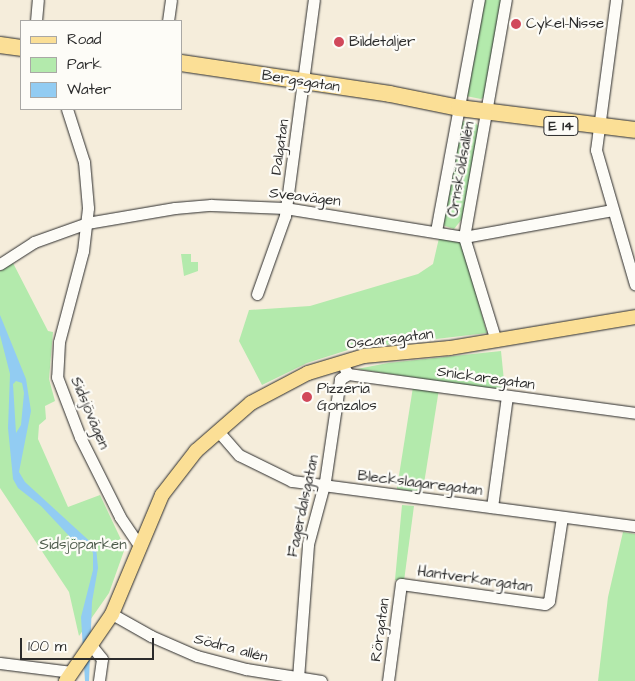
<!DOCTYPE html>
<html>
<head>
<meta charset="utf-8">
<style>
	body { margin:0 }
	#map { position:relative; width:635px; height:681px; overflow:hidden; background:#f5eddb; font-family:"Architects Daughter",sans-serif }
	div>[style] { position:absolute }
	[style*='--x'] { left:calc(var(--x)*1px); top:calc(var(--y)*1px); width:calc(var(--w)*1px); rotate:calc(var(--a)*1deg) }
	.green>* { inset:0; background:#b3eaac; transform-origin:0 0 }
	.water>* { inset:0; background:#92ccf2 }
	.roads { filter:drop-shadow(0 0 1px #2b2b2b) drop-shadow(0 0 1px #2b2b2b) }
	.minor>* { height:11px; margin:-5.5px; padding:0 5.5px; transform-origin:5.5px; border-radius:5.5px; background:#fdfcf7 }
	.major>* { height:14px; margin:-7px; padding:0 7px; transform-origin:7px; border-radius:7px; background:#fbdf96 }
	.highway>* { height:16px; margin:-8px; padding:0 8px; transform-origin:8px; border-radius:8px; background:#fbdf96 }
	.dots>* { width:14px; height:14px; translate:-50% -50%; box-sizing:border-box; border:2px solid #fdfcf7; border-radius:50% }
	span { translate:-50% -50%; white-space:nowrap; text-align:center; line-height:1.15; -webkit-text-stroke:4.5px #fdfcf7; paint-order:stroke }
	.shield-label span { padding:1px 4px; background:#fdfcf7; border:1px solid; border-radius:4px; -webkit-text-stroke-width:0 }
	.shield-label { font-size:14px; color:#2b2b2b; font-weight:700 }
	.poi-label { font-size:15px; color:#2b2b2b }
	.left { translate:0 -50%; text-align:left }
	.street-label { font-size:15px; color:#2b2b2b }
	.park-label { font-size:15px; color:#4d5b4b }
	.legend { position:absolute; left:20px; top:20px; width:162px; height:90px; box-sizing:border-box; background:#fdfcf7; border:1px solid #a9a8a5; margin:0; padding:6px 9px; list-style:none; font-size:15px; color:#2b2b2b }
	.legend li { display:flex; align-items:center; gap:10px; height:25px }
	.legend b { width:25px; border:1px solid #a9a8a5 }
	.scale { position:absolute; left:20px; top:638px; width:134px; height:22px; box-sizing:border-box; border:2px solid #2b2b2b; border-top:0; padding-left:6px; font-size:15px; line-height:18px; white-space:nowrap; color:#2b2b2b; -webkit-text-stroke:4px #fdfcf7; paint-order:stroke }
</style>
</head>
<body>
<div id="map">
	<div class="green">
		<div style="clip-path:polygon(483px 0,502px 0,484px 97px,481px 99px,466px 96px)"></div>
		<div style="clip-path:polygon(461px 121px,475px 122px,479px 127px,462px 219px,454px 229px,442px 225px)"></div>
		<div style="clip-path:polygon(439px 238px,462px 243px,487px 333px,351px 349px,307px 363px,262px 385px,239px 341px,249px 310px,310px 306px,418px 274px,433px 264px)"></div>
		<div style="clip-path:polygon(181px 254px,191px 254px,191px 262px,198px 262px,198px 271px,184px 276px)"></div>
		<div style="clip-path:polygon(13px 263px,48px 331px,53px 332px,49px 379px,55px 401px,45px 406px,46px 419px,39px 425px,38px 439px,68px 507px,100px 495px,125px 548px,109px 593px,79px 636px,69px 592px,0 488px,0 271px)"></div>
		<div style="clip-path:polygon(501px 351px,505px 391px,357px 369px,388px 363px)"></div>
		<div style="left:413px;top:387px;width:26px;height:103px;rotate:9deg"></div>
		<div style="clip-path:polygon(402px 505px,414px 506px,404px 581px,395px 580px)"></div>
		<div style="clip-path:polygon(623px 532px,635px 534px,635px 681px,598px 681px,608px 597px)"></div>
	</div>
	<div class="water">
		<div style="clip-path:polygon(evenodd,0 315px,26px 379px,31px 411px,19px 472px,25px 482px,96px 547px,98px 568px,92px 602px,89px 681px,85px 681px,81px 617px,93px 570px,93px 553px,89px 545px,71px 538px,41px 506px,18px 488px,13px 479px,8px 428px,10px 374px,0 335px,0 315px,16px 381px,22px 383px,24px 393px,21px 425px,16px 433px,13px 384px,16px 381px)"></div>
	</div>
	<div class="roads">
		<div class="minor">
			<div style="--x:616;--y:0;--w:151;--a:97.6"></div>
			<div style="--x:596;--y:150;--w:140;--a:73.8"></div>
			<div style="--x:36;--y:21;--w:21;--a:-85"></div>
			<div style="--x:168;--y:21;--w:21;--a:-82"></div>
			<div style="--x:67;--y:109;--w:56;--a:72.2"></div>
			<div style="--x:84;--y:162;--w:46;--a:85"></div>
			<div style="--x:88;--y:208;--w:43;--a:96.6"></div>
			<div style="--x:83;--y:251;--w:94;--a:104.8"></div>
			<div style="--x:59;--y:342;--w:35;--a:93"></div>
			<div style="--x:57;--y:377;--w:64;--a:69"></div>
			<div style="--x:80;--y:437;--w:89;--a:63.4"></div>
			<div style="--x:120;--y:517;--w:36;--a:56"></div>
			<div style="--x:436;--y:231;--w:235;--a:-79.5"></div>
			<div style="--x:0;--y:264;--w:40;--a:-32.9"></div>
			<div style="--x:34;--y:242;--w:56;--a:-19.7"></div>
			<div style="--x:87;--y:223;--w:89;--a:-9.7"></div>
			<div style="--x:175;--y:208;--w:36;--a:-5"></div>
			<div style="--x:211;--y:205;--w:74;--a:2.3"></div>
			<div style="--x:285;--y:208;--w:181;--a:9.2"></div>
			<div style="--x:464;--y:237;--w:151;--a:-10.3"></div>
			<div style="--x:257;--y:294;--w:83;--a:-70.3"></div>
			<div style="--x:285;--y:216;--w:218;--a:-82.4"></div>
			<div style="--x:496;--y:341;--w:109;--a:-107.1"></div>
			<div style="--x:464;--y:237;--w:241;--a:-80"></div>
			<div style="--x:345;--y:369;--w:6;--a:59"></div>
			<div style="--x:348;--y:374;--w:290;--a:7.7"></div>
			<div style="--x:218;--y:431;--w:32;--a:49"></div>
			<div style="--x:239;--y:455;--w:59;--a:26.1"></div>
			<div style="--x:292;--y:481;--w:346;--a:7.5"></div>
			<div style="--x:492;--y:507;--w:112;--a:-82.3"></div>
			<div style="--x:112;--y:614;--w:45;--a:29.4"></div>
			<div style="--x:151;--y:636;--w:50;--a:23.5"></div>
			<div style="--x:197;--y:656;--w:51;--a:14.9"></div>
			<div style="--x:246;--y:669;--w:76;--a:9.1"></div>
			<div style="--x:90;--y:644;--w:19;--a:51"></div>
			<div style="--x:102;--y:659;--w:22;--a:98"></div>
			<div style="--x:0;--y:663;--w:72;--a:7.2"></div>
			<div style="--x:298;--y:678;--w:134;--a:-85.7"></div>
			<div style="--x:308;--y:544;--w:65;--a:-74.9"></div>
			<div style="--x:325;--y:481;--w:103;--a:-81.6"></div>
			<div style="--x:340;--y:379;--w:9;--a:-32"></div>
			<div style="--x:388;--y:681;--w:98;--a:-82.4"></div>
			<div style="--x:401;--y:584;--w:145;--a:7.9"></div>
			<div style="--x:545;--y:604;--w:5;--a:-37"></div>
			<div style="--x:549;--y:601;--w:85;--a:-81.2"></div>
		</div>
		<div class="major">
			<div style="--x:66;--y:681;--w:81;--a:-55.5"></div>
			<div style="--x:112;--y:614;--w:129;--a:-67.2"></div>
			<div style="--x:162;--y:495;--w:56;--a:-52.3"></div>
			<div style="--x:196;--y:451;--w:73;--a:-41.1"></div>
			<div style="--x:251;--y:403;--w:64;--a:-27.8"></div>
			<div style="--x:308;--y:373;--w:59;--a:-16.9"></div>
			<div style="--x:364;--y:356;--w:86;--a:-5.3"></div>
			<div style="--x:450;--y:348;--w:188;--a:-9.5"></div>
		</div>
		<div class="highway">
			<div style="--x:0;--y:45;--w:21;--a:8"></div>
			<div style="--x:181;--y:63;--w:211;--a:8.4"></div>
			<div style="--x:390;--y:94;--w:70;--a:11.5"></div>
			<div style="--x:459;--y:108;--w:177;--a:7.1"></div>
		</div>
	</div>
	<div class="dots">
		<div style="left:516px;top:24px;background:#d1495b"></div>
		<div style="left:339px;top:42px;background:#d1495b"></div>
		<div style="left:307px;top:397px;background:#d1495b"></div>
	</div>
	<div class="shield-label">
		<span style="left:561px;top:126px">E 14</span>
	</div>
	<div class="poi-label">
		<span class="left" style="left:526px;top:24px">Cykel-Nisse</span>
		<span class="left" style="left:349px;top:42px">Bildetaljer</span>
		<span class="left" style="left:317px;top:397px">Pizzeria<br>Gonzalos</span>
	</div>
	<div class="street-label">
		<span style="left:301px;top:81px;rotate:9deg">Bergsgatan</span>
		<span style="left:280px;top:147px;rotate:-82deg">Dalgatan</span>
		<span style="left:461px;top:169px;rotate:-80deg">Örnsköldsallén</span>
		<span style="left:305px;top:197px;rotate:7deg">Sveavägen</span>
		<span style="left:390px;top:339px;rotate:-7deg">Oscarsgatan</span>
		<span style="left:486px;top:378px;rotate:8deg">Snickaregatan</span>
		<span style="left:90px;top:413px;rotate:67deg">Sidsjövägen</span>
		<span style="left:420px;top:483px;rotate:7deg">Bleckslagaregatan</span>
		<span style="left:303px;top:506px;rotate:-78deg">Fagerdalsgatan</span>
		<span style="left:475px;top:579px;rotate:8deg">Hantverkargatan</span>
		<span style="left:380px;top:630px;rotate:-82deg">Rörgatan</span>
		<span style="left:231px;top:648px;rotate:15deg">Södra allén</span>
	</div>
	<div class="park-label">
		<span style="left:83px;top:545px">Sidsjöparken</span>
	</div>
	<ul class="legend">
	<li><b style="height:6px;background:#fbdf96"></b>Road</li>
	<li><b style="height:14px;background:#b3eaac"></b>Park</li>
	<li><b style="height:14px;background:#92ccf2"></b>Water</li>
	</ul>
	<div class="scale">100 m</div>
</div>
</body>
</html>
